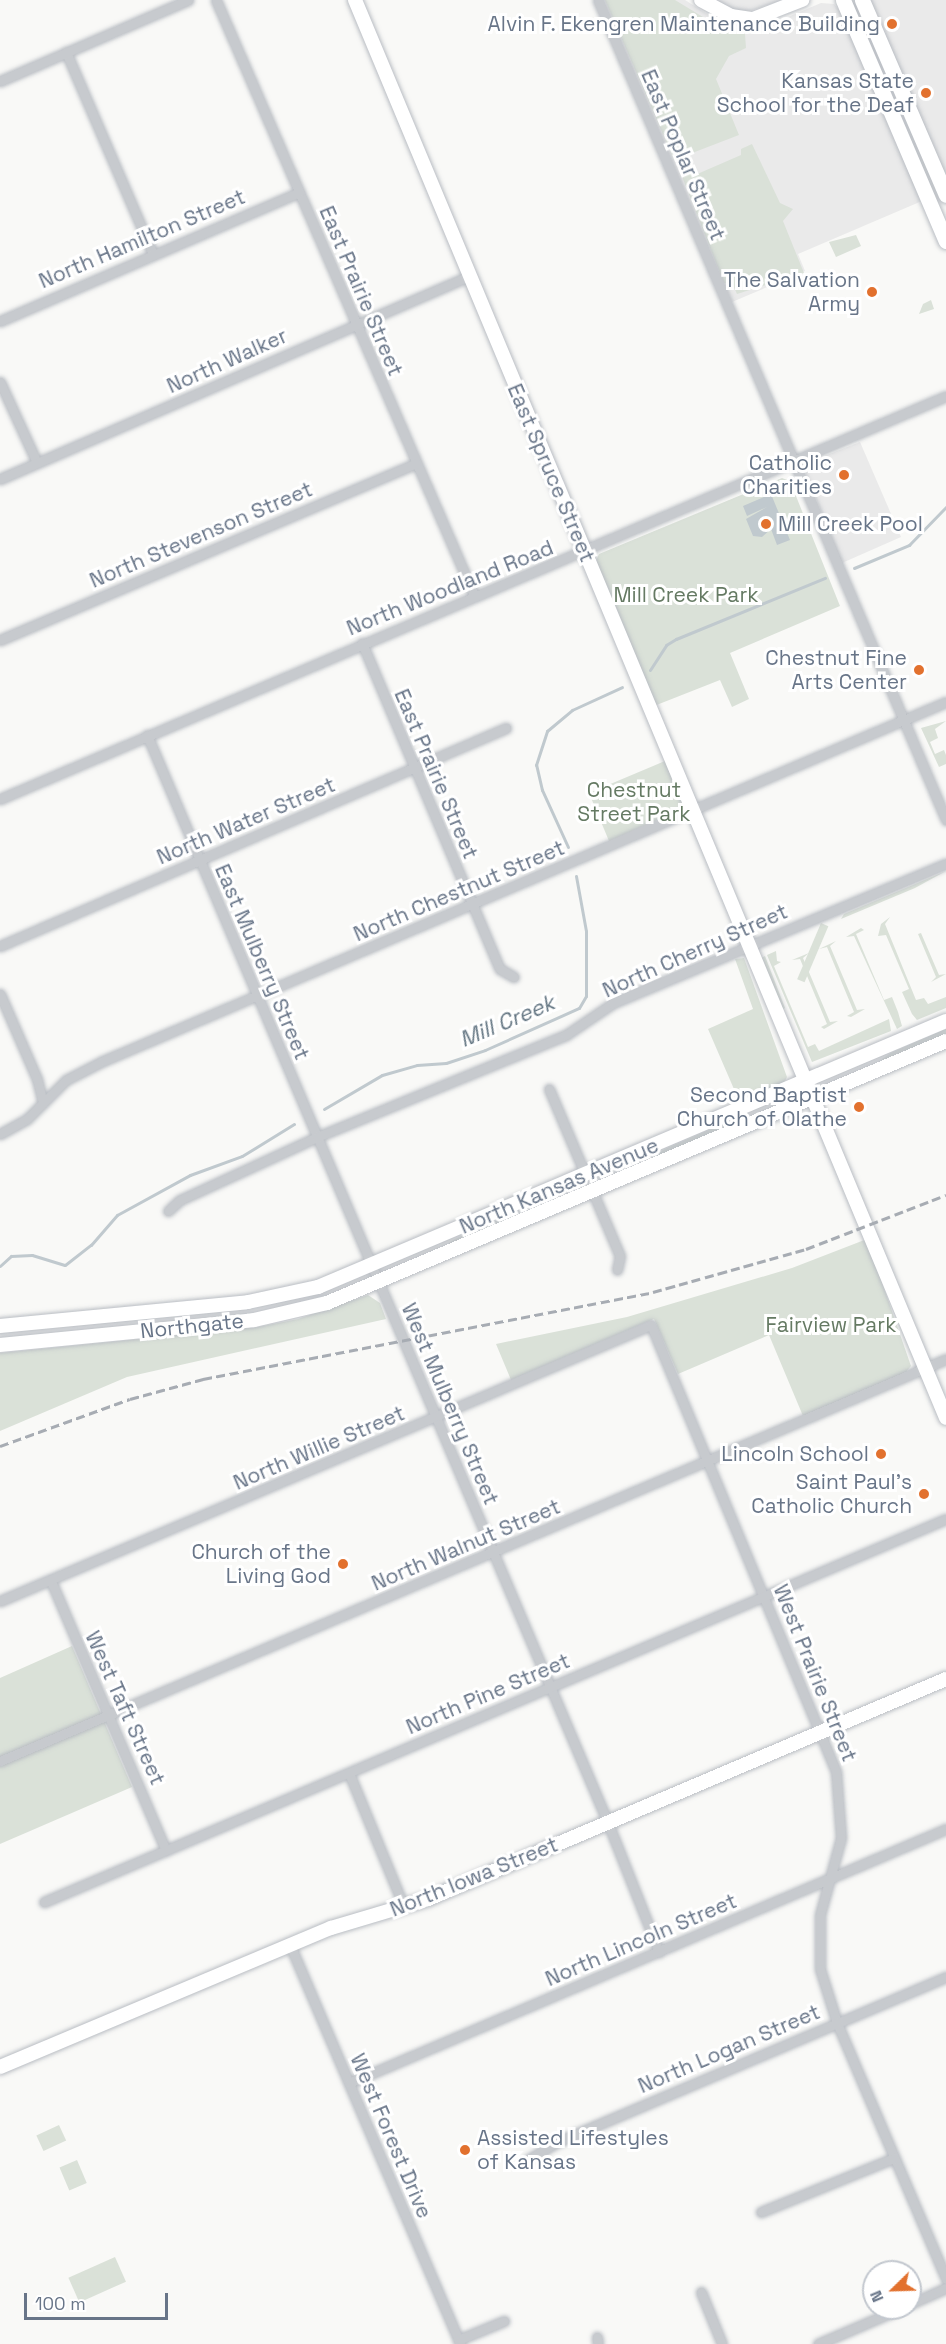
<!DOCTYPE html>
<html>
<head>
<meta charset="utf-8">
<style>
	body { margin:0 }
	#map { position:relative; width:946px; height:2344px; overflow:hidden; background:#f9f9f7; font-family:"Space Grotesk",sans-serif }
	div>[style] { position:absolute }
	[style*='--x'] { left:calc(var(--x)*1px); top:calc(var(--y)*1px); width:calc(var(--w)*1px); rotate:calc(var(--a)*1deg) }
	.built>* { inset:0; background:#eaeaea }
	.green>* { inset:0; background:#dae1d8; transform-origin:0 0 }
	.water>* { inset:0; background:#c0c9ce }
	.stream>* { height:3px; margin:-1.5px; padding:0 1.5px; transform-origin:1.5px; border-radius:1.5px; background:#c0c9ce }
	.roads { filter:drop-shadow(0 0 2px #b9bdc3) drop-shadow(0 0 2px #b9bdc3) }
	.street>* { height:9px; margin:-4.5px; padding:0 4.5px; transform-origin:4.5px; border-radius:4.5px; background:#c7cace }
	.secondary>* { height:14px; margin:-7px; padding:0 7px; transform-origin:7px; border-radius:7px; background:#fff }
	.primary>* { height:15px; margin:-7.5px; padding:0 7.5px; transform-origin:7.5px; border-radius:7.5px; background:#fff }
	.rail>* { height:3px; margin-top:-1.5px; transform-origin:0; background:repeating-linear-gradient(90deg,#a7acb3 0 9px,transparent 0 13.5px) }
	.dots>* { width:16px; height:16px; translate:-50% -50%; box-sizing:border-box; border:3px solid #fff; border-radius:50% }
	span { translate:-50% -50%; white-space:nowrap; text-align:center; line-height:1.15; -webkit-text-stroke:6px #fff; paint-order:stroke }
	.poi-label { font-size:21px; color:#687588 }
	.right { translate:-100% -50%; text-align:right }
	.left { translate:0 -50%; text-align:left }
	.street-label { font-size:21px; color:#687588 }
	.park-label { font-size:21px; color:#657a63 }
	.water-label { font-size:22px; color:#647683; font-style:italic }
	.north { position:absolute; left:862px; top:2260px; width:60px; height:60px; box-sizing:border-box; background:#fff; border:2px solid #c3c8cf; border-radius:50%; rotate:247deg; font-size:16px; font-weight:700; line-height:24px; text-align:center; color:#687588 }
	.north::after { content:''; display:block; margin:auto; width:21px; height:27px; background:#e2712e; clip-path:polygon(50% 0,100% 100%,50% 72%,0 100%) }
	.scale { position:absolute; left:24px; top:2293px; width:144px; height:27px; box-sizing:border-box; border:3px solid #687588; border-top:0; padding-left:8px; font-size:18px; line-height:21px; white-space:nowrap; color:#687588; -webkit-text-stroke:4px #fff; paint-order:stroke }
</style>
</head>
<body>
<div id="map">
	<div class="built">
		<div style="clip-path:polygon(604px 0,685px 0,723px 24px,740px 29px,769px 25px,821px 3px,834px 4px,840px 11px,922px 201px,798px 254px,805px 271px,732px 302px)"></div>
		<div style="clip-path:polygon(714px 0,782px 0,747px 12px,735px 11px)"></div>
		<div style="clip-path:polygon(866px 0,946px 0,946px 185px)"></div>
		<div style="clip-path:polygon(860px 442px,901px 537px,842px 563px,805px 471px,812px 461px)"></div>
	</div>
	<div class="green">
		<div style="clip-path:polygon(605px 0,675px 0,726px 31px,745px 34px,746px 48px,729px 56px,716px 79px,739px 135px,674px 160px)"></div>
		<div style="clip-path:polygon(752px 144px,780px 203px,793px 209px,783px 221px,804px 273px,737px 294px,732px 283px,724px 283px,681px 174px,691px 168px,695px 175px,741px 155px,741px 149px)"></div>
		<div style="clip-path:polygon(856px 235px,861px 246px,836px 257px,829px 242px)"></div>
		<div style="clip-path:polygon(931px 300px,934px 309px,919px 314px,923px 304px)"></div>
		<div style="clip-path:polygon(782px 478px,790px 481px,840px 606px,730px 653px,749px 699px,732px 707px,720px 680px,654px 706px,595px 563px,599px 554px)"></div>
		<div style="clip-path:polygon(946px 721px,935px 729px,938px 738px,930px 742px,935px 754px,944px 750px,946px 755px,946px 764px,939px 767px,921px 728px)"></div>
		<div style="clip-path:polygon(665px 761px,681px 802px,680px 810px,609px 841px,589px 793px)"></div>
		<div style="clip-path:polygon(946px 871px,915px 888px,841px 919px,844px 914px)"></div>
		<div style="clip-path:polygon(890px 917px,885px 924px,916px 1000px,924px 998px,928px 1004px,946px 997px,946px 988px,946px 1008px,917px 1020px,912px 1014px,902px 992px,909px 989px,886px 935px,878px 936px,881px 924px)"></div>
		<div style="left:821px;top:923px;width:8px;height:61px;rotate:23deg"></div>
		<div style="clip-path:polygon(861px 928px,864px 930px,856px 934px,884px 1000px,892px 997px,898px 1012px,902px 1026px,897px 1029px,854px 936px,846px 937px)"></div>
		<div style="clip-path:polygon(921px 933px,939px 975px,946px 974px,931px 982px,936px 977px,918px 934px)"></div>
		<div style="clip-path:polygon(836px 941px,830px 946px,857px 1010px,865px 1009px,851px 1017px,847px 1016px,854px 1012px,827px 947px,819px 949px)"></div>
		<div style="clip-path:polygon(776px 951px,777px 961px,781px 962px,774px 966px,808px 1047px,815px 1044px,819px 1051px,889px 1019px,891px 1031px,812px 1062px,769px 960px,767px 955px)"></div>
		<div style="clip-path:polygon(809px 953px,803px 958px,830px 1022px,838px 1021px,824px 1029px,821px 1027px,827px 1024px,800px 959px,792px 960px)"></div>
		<div style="clip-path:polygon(765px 956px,785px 1008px,783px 1009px,759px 959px)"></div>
		<div style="clip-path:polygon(744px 958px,787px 1077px,784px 1083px,740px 1103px,708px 1029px,753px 1009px,735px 959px)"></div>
		<div style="clip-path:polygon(946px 1029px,946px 1035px,883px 1063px,882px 1059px,891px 1053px)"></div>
		<div style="clip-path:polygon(737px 1118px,739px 1122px,656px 1160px,654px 1156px,665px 1149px)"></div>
		<div style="clip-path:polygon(516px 1212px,518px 1216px,450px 1248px,449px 1243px,455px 1239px)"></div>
		<div style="clip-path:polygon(867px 1239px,911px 1366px,905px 1373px,803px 1416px,769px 1335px,678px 1374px,654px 1319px,511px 1380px,496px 1344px,627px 1317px,792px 1268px)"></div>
		<div style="clip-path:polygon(368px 1295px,380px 1303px,386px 1319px,127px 1377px,0 1431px,0 1353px,258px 1327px,298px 1319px)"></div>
		<div style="clip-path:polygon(72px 1646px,132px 1787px,0 1844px,0 1678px)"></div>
		<div style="left:59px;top:2125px;width:17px;height:25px;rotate:65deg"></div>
		<div style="left:77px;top:2160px;width:25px;height:19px;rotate:67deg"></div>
		<div style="left:115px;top:2257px;width:27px;height:51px;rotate:66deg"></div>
	</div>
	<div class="water">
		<div style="clip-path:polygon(771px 494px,790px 540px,777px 545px,771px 529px,762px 537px,753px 536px,746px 519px,767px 507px,747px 516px,743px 506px)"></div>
	</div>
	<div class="stream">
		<div style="--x:854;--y:568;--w:60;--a:-22.7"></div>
		<div style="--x:909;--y:545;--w:53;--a:-45.8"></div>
		<div style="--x:650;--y:670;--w:30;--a:-57"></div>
		<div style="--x:666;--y:645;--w:12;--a:-31"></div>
		<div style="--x:676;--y:639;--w:161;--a:-22.3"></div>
		<div style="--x:568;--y:847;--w:63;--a:-114.5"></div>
		<div style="--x:542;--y:790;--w:26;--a:-103"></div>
		<div style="--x:536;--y:765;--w:36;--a:-72"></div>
		<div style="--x:547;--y:731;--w:33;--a:-40"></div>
		<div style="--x:572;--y:710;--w:55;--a:-24.7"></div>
		<div style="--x:324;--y:1109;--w:67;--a:-30.4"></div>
		<div style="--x:382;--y:1075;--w:36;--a:-16"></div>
		<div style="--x:417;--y:1065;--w:29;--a:-4"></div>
		<div style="--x:446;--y:1063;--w:41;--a:-18.4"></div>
		<div style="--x:485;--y:1050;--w:103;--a:-24.1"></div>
		<div style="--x:579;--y:1008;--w:14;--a:-60"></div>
		<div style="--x:586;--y:996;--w:65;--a:-90"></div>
		<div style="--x:586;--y:931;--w:56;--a:-100.3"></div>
		<div style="--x:0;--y:1266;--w:15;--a:-42"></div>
		<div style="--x:11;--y:1256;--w:21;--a:-3"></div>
		<div style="--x:32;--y:1255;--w:34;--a:17"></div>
		<div style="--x:65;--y:1265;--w:33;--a:-38"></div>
		<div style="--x:91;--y:1245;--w:40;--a:-49"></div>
		<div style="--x:117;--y:1215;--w:83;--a:-28.7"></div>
		<div style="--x:190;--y:1175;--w:55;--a:-20.1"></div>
		<div style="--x:242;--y:1156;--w:61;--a:-31.6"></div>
	</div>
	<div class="roads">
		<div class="street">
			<div style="--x:216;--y:0;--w:649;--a:66.56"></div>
			<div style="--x:598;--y:0;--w:891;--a:67"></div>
			<div style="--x:66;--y:52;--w:220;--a:66.7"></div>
			<div style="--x:0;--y:81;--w:205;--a:-23.3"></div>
			<div style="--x:0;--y:321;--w:326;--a:-23.3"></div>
			<div style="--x:0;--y:382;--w:89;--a:65.4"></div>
			<div style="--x:0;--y:479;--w:511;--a:-23.4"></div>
			<div style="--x:0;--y:640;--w:452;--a:-23"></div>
			<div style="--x:362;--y:643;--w:354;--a:67.1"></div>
			<div style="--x:500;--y:969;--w:16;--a:30"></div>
			<div style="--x:147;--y:735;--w:1182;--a:67.04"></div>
			<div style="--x:608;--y:1823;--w:139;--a:68.4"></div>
			<div style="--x:0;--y:799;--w:1028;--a:-23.07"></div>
			<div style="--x:0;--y:946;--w:551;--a:-23.31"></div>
			<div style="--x:0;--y:994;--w:93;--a:66.5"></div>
			<div style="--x:37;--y:1079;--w:25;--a:76"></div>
			<div style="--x:549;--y:1089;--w:181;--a:67"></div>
			<div style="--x:620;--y:1256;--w:14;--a:102"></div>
			<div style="--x:0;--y:1134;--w:31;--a:-29"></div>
			<div style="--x:27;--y:1119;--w:55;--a:-45"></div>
			<div style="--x:66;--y:1080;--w:42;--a:-27.2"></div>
			<div style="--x:103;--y:1061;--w:916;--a:-23.07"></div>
			<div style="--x:168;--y:1211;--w:16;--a:-43"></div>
			<div style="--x:180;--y:1200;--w:151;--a:-24.7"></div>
			<div style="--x:317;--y:1137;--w:269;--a:-22.3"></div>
			<div style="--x:566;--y:1035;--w:57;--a:-34.2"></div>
			<div style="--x:613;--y:1003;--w:361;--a:-22.7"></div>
			<div style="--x:51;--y:1581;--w:293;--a:66.9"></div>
			<div style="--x:0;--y:1601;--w:707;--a:-22.98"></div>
			<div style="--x:651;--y:1325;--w:483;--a:67.5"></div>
			<div style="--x:836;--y:1771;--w:67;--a:85.7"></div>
			<div style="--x:841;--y:1838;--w:80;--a:105.3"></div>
			<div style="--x:820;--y:1915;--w:54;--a:90"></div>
			<div style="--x:820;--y:1969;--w:57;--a:72.5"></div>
			<div style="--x:837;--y:2023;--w:278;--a:66.9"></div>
			<div style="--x:0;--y:1761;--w:1028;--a:-23.02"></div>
			<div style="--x:349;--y:1773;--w:145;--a:67.7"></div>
			<div style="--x:44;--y:1902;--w:980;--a:-23.01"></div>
			<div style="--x:290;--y:1945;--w:434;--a:66.9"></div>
			<div style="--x:349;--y:2083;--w:649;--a:-23.05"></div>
			<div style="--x:528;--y:2160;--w:32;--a:-32"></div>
			<div style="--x:555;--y:2143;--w:425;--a:-23"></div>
			<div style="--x:761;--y:2212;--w:144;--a:-22.1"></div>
			<div style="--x:701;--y:2292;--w:56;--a:68"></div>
			<div style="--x:910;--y:2304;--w:39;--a:-24"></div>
			<div style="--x:597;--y:2337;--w:7;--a:82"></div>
			<div style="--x:458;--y:2340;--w:50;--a:-22.4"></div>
			<div style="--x:818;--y:2344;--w:90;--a:-23.4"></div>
		</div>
		<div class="secondary">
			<div style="--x:355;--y:0;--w:1536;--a:67.37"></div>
			<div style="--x:701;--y:0;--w:34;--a:28"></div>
			<div style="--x:731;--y:16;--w:22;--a:8"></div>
			<div style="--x:753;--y:19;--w:53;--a:-21.2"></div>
			<div style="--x:0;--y:1326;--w:249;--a:-5.5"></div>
			<div style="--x:248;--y:1302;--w:72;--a:-12.1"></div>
			<div style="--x:318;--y:1287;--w:682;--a:-22.96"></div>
			<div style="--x:0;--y:1345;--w:255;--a:-5.6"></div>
			<div style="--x:254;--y:1320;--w:75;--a:-13.1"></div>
			<div style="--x:327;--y:1303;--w:672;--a:-22.94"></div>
			<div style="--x:0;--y:2067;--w:359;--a:-22.8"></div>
			<div style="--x:331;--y:1928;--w:101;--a:-16.6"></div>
			<div style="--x:428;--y:1899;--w:563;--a:-23.01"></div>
		</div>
		<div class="primary">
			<div style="--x:843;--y:0;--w:262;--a:66.9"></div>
			<div style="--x:862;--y:0;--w:212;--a:66.7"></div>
		</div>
	</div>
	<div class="rail">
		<div style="--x:0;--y:1446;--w:138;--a:-19.9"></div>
		<div style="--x:130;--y:1399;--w:76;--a:-15.3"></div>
		<div style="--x:203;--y:1379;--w:458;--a:-10.9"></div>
		<div style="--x:653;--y:1292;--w:159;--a:-15.7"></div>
		<div style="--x:806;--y:1249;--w:150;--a:-21.1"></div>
	</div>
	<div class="dots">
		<div style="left:892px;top:24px;background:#e2712e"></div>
		<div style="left:926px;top:93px;background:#e2712e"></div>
		<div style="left:872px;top:292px;background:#e2712e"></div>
		<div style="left:844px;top:475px;background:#e2712e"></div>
		<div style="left:766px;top:524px;background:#e2712e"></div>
		<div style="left:919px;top:670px;background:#e2712e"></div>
		<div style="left:859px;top:1107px;background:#e2712e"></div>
		<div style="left:881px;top:1454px;background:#e2712e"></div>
		<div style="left:924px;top:1494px;background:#e2712e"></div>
		<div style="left:343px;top:1564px;background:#e2712e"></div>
		<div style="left:465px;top:2150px;background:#e2712e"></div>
	</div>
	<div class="poi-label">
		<span class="right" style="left:880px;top:24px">Alvin F. Ekengren Maintenance Building</span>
		<span class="right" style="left:914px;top:93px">Kansas State<br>School for the Deaf</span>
		<span class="right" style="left:860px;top:292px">The Salvation<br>Army</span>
		<span class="right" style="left:832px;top:475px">Catholic<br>Charities</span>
		<span class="left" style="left:778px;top:524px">Mill Creek Pool</span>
		<span class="right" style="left:907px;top:670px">Chestnut Fine<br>Arts Center</span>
		<span class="right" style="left:847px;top:1107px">Second Baptist<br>Church of Olathe</span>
		<span class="right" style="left:869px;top:1454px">Lincoln School</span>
		<span class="right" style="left:912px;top:1494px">Saint Paul's<br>Catholic Church</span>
		<span class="right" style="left:331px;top:1564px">Church of the<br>Living God</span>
		<span class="left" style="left:477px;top:2150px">Assisted Lifestyles<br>of Kansas</span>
	</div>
	<div class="street-label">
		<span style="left:683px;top:155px;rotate:67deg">East Poplar Street</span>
		<span style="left:142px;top:239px;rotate:-23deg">North Hamilton Street</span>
		<span style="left:361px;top:291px;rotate:67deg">East Prairie Street</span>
		<span style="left:227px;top:361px;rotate:-24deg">North Walker</span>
		<span style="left:551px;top:473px;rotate:67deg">East Spruce Street</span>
		<span style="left:201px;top:535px;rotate:-23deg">North Stevenson Street</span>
		<span style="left:450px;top:588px;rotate:-22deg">North Woodland Road</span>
		<span style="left:436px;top:774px;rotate:67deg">East Prairie Street</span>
		<span style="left:246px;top:821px;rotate:-23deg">North Water Street</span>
		<span style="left:459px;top:891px;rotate:-23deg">North Chestnut Street</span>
		<span style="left:695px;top:951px;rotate:-24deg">North Cherry Street</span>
		<span style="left:262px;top:962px;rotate:67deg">East Mulberry Street</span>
		<span style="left:559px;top:1186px;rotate:-23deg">North Kansas Avenue</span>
		<span style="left:192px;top:1326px;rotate:-6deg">Northgate</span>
		<span style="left:450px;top:1404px;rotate:67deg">West Mulberry Street</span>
		<span style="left:319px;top:1448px;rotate:-23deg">North Willie Street</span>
		<span style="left:466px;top:1545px;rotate:-23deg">North Walnut Street</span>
		<span style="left:815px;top:1673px;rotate:68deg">West Prairie Street</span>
		<span style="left:488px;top:1694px;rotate:-23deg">North Pine Street</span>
		<span style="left:125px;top:1708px;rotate:66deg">West Taft Street</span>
		<span style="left:474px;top:1877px;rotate:-22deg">North Iowa Street</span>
		<span style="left:641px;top:1940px;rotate:-23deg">North Lincoln Street</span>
		<span style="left:729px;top:2049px;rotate:-23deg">North Logan Street</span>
		<span style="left:391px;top:2136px;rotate:67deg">West Forest Drive</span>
	</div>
	<div class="park-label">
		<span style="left:686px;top:595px">Mill Creek Park</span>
		<span style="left:634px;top:802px">Chestnut<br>Street Park</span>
		<span style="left:831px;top:1325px">Fairview Park</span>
	</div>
	<div class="water-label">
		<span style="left:507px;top:1021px;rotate:-23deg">Mill Creek</span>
	</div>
	<div class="north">N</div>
	<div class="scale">100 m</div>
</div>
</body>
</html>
